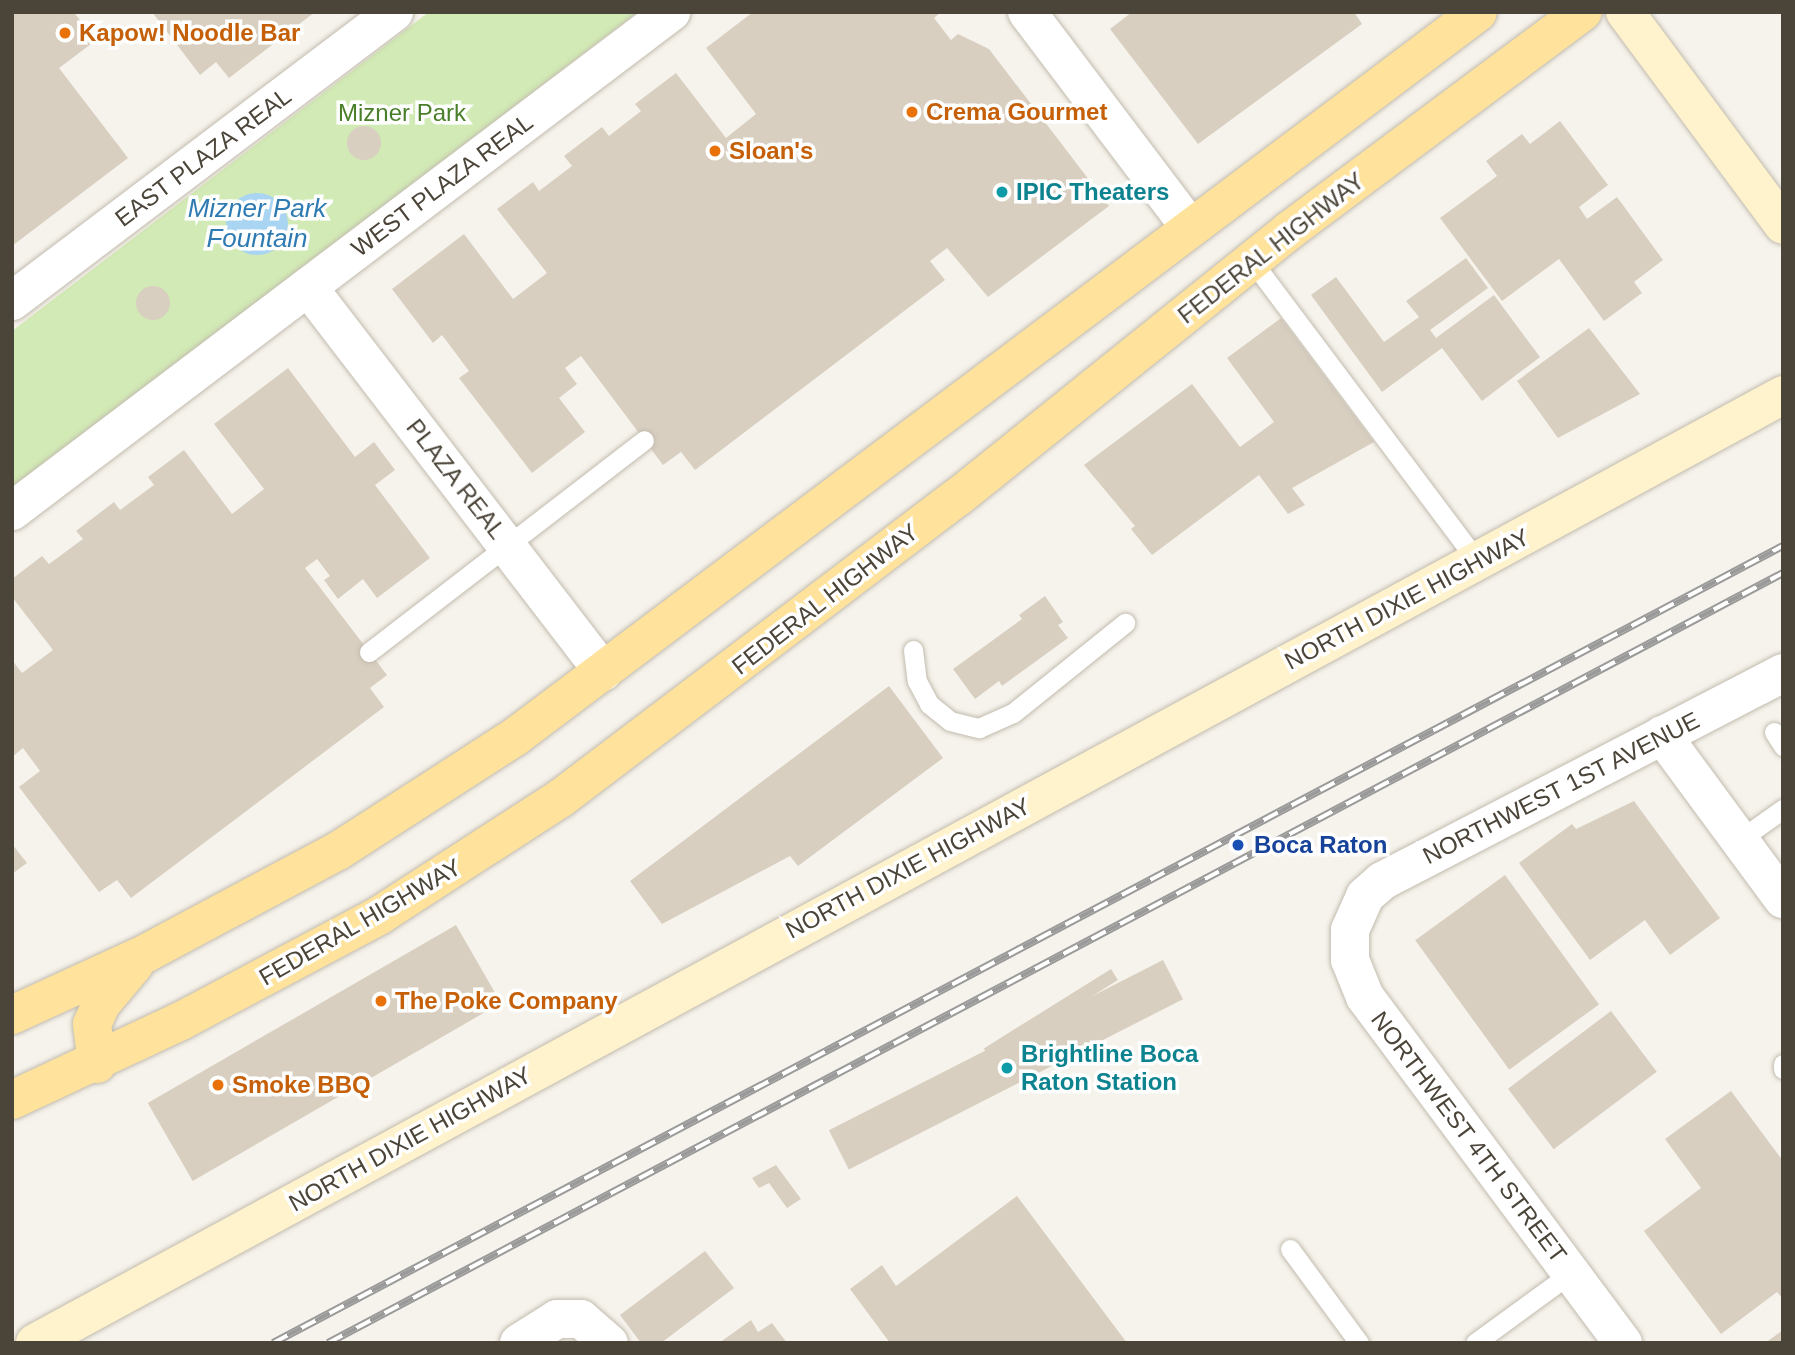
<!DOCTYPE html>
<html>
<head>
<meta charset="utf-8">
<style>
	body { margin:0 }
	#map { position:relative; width:1795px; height:1355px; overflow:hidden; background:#f6f3ec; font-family:Arial,sans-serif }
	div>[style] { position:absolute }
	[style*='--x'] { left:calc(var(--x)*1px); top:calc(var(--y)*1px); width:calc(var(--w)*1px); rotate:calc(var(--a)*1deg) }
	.green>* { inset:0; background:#d2eab5 }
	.water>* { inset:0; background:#a9d4f2 }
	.round { border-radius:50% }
	.building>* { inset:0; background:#d8cfc1; transform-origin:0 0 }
	.roads { filter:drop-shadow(0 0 2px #c2bbae) drop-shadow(0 0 2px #c2bbae) }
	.lane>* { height:19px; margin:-9.5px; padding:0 9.5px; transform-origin:9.5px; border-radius:9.5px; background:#fff }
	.street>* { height:38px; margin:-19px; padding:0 19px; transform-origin:19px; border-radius:19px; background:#fff }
	.secondary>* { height:38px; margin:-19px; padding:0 19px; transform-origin:19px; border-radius:19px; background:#fff3cd }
	.primary>* { height:38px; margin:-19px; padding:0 19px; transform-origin:19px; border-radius:19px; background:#ffe39c }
	.rail>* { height:8px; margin-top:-4px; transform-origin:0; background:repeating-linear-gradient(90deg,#fff 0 16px,#9a9a9a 0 32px); box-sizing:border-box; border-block:2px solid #9a9a9a }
	.dots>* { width:19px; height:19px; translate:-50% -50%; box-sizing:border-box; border:4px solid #fff; border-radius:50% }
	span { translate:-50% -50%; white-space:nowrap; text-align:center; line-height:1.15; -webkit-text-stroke:7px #fff; paint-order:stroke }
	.food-label { font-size:24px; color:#c56008; font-weight:700 }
	.left { translate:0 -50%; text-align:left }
	.park-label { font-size:24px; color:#4a7f2a }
	.street-label { font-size:24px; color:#4b4439 }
	.culture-label { font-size:24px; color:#0d838f; font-weight:700 }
	.transit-label { font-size:24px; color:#164399; font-weight:700 }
	.water-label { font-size:26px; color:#2e7ab2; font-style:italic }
	.frame { position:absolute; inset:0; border:14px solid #4b4439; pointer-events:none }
</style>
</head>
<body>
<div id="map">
	<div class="green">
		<div style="clip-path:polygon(429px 12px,638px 12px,12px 489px,12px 331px)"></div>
	</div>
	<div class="water">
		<div class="round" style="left:226px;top:193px;width:62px;height:62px"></div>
	</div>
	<div class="building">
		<div style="clip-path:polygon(12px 12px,74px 12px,95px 41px,59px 68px,128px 158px,12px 246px)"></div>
		<div style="clip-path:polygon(152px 12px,315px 12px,229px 78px,216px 62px,200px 75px)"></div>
		<div style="clip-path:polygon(753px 12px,941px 12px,934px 18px,951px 40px,958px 34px,989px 49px,1109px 206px,988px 297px,947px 248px,930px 261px,945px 280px,695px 470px,681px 452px,663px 465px,581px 356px,565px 368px,577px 384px,559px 398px,585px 432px,532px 473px,459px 378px,469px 371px,442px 335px,433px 343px,392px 289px,464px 234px,513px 299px,547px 273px,497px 209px,533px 182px,539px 191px,572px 166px,564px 156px,602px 127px,609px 136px,641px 111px,635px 104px,676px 73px,726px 138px,756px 114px,706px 48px)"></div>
		<div style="clip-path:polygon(1132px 12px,1354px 12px,1362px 24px,1198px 144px,1110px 29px)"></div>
		<div style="clip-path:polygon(1560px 121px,1608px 185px,1579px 207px,1587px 219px,1617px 197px,1663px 260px,1634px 282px,1642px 293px,1604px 321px,1559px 259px,1502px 301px,1440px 218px,1497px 176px,1486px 161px,1522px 134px,1530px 144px)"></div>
		<div class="round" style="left:347px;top:126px;width:34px;height:34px"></div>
		<div style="clip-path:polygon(1466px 258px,1488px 288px,1430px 330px,1436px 338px,1494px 295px,1540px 357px,1482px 401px,1442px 348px,1382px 392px,1311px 295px,1336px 277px,1384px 342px,1419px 317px,1406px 301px)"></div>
		<div class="round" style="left:136px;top:286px;width:34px;height:34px"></div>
		<div style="clip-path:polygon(1281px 318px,1374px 442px,1292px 488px,1305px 505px,1288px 514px,1259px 475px,1152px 555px,1131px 529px,1135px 526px,1084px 465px,1192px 384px,1240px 447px,1274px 422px,1227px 358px)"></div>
		<div style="clip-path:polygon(1589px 328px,1640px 394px,1558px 438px,1517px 381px)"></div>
		<div style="clip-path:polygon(288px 368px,355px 457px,374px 442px,395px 470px,375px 485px,430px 558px,377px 598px,363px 579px,338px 599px,324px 580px,330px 576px,317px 559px,305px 568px,387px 675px,370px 688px,384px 707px,131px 898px,117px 880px,99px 892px,19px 787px,40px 771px,23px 748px,12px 757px,12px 660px,22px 673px,53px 650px,12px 597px,12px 579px,42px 556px,49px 564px,83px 539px,76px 531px,114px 502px,120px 510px,154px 485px,148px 477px,184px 450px,232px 514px,264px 489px,214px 424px)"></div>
		<div style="clip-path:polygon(1045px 596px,1063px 622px,1058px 625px,1068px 638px,1002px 686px,999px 681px,975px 699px,953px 669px,1022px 619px,1019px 615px)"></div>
		<div style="clip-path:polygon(889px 686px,943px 758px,798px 866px,790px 856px,662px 924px,630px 881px)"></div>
		<div style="clip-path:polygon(1634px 801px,1720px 918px,1670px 955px,1645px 920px,1590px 960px,1519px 863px,1572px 824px,1576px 829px)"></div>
		<div style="clip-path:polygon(12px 844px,27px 863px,12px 874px)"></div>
		<div style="left:1505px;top:875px;width:160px;height:111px;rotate:54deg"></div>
		<div style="left:456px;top:925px;width:90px;height:356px;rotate:60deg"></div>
		<div style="left:1163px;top:960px;width:44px;height:375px;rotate:63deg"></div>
		<div style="left:1111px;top:969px;width:13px;height:150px;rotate:58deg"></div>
		<div style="left:1611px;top:1011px;width:76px;height:129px;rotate:53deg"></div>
		<div style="clip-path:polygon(1731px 1091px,1783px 1161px,1783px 1299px,1777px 1292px,1721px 1334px,1644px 1231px,1701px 1188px,1665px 1139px)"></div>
		<div style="clip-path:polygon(776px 1165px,801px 1199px,787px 1208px,769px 1183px,759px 1188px,752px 1178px)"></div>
		<div style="clip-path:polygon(1017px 1196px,1127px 1343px,890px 1343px,850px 1289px,882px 1265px,896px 1286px)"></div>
		<div style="clip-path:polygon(705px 1251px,734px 1288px,661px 1343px,641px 1343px,620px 1315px)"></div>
		<div style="clip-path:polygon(751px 1320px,758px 1332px,772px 1323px,787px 1343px,719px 1343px)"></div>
		<div style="clip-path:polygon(1783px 1330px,1783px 1343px,1765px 1343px)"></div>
	</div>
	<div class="roads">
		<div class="lane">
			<div style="--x:1252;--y:261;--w:375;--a:53.1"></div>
			<div style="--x:913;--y:650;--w:31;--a:83"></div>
			<div style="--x:917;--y:681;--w:26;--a:62"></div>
			<div style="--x:929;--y:704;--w:27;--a:39"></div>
			<div style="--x:950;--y:721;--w:30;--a:14"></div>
			<div style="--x:979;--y:728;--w:37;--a:-24"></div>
			<div style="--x:1013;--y:713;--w:144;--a:-38.8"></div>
			<div style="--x:369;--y:652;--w:347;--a:-37.6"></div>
			<div style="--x:1774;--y:732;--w:17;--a:57"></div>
			<div style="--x:1739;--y:840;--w:54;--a:-35.2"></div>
			<div style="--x:1783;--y:1064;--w:5;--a:90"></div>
			<div style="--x:1290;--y:1249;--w:117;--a:53.7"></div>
			<div style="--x:1475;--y:1343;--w:119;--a:-36.1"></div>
		</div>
		<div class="street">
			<div style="--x:1027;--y:12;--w:268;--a:52.9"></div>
			<div style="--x:308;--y:287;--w:485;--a:52.5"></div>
			<div style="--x:12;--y:301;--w:479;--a:-37.1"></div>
			<div style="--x:12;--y:511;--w:827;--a:-37.13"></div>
			<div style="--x:1662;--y:735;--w:204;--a:53.6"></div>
			<div style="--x:519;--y:1343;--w:45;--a:-32.3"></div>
			<div style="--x:557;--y:1319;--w:24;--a:0"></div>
			<div style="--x:581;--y:1319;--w:37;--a:41"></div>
			<div style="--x:1623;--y:1343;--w:432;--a:-126.7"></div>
			<div style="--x:1365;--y:997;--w:40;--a:-112"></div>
			<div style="--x:1350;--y:960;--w:30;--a:-90"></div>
			<div style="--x:1350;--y:930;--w:37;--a:-66"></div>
			<div style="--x:1365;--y:896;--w:23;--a:-41"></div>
			<div style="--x:1382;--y:881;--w:452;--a:-27.4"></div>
		</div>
		<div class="secondary">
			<div style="--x:1625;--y:12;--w:265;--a:53.4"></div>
			<div style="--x:35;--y:1343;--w:1989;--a:-28.47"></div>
		</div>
		<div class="primary">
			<div style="--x:12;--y:1015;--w:142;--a:-24.6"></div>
			<div style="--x:141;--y:956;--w:223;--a:-28.1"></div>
			<div style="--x:338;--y:851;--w:211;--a:-32.8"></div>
			<div style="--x:515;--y:737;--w:1205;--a:-36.97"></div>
			<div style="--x:97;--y:1064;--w:40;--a:-97.1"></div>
			<div style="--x:92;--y:1024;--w:23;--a:-65"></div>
			<div style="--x:102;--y:1003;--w:50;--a:-49.9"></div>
			<div style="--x:12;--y:1100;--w:187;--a:-25.1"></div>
			<div style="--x:181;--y:1021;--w:225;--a:-28"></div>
			<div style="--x:380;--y:915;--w:216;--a:-32.9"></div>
			<div style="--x:561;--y:798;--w:498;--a:-37.2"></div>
			<div style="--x:958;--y:497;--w:426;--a:-38.8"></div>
			<div style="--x:1290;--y:230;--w:365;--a:-36.7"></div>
		</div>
	</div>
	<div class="rail">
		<div style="--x:273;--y:1343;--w:1707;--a:-27.83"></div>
		<div style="--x:328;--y:1343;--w:1646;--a:-27.89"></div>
	</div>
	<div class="dots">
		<div style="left:65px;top:33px;background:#e8710a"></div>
		<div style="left:912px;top:112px;background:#e8710a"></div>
		<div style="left:715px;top:151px;background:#e8710a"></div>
		<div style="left:1002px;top:192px;background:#0f9aa8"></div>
		<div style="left:1238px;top:845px;background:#1a4fb4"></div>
		<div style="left:381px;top:1001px;background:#e8710a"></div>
		<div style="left:1007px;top:1068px;background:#0f9aa8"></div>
		<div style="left:218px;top:1085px;background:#e8710a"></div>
	</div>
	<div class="food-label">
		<span class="left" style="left:79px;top:33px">Kapow! Noodle Bar</span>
		<span class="left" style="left:926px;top:112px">Crema Gourmet</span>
		<span class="left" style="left:729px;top:151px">Sloan's</span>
		<span class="left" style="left:395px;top:1001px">The Poke Company</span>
		<span class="left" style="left:232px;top:1085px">Smoke BBQ</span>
	</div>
	<div class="park-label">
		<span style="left:402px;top:113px">Mizner Park</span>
	</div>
	<div class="street-label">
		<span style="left:203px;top:157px;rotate:-37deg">EAST PLAZA REAL</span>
		<span style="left:442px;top:185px;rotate:-37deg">WEST PLAZA REAL</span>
		<span style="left:1271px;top:248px;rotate:-38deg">FEDERAL HIGHWAY</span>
		<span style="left:456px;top:479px;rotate:52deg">PLAZA REAL</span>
		<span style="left:825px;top:599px;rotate:-38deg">FEDERAL HIGHWAY</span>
		<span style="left:1407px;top:599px;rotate:-28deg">NORTH DIXIE HIGHWAY</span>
		<span style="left:1561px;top:788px;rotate:-27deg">NORTHWEST 1ST AVENUE</span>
		<span style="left:908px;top:868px;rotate:-28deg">NORTH DIXIE HIGHWAY</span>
		<span style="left:360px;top:922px;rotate:-30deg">FEDERAL HIGHWAY</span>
		<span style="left:1469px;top:1137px;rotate:53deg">NORTHWEST 4TH STREET</span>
		<span style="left:410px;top:1139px;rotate:-29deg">NORTH DIXIE HIGHWAY</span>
	</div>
	<div class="culture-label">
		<span class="left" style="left:1016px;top:192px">IPIC Theaters</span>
		<span class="left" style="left:1021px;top:1068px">Brightline Boca<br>Raton Station</span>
	</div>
	<div class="transit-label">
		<span class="left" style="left:1254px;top:845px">Boca Raton</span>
	</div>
	<div class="water-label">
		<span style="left:257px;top:224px">Mizner Park<br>Fountain</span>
	</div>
	<div class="frame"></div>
</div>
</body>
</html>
